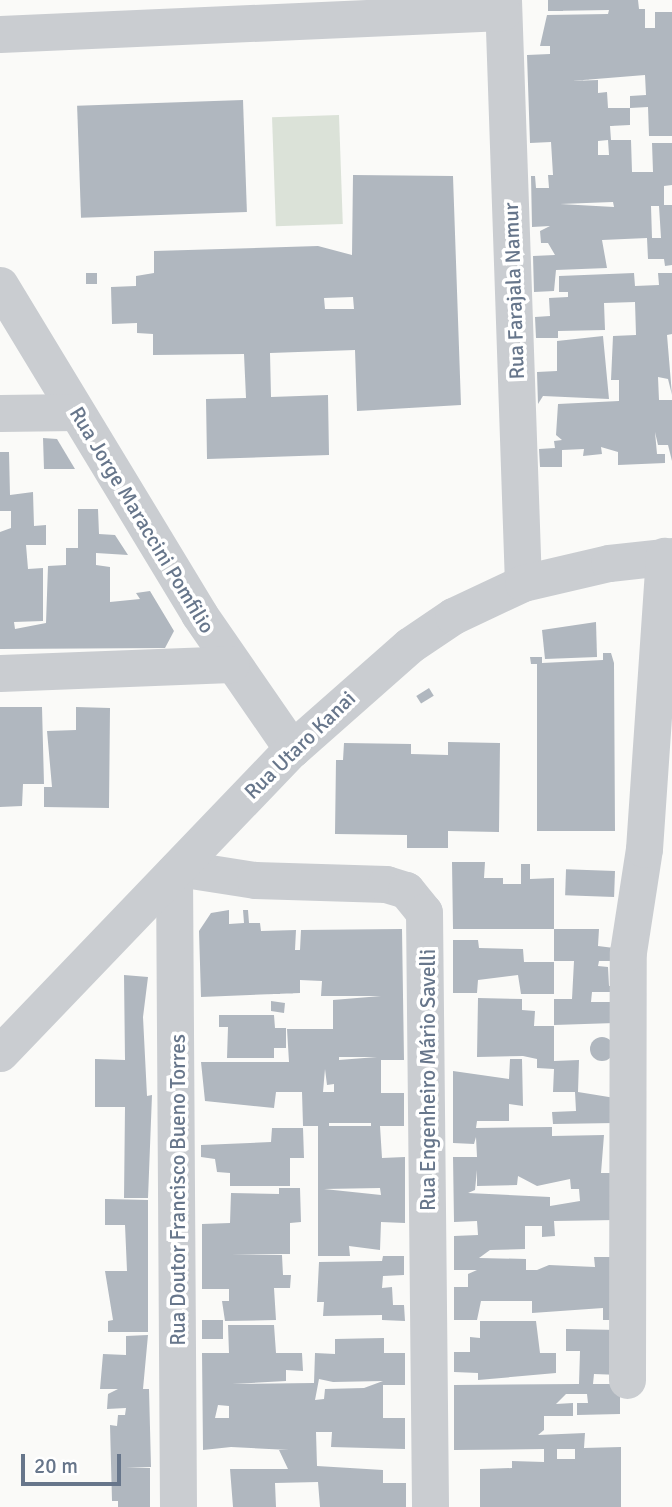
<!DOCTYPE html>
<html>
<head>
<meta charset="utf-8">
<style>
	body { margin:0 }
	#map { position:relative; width:672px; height:1507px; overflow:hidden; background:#fafaf8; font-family:Signika,sans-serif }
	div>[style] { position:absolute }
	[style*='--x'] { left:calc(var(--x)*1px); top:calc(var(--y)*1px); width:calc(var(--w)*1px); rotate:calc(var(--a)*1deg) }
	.green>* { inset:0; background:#dbe2d8; transform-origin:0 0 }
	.building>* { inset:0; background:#b0b7bf; transform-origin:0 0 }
	.round { border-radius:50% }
	.minor>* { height:37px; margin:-18.5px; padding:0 18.5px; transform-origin:18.5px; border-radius:18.5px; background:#cacdd1 }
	span { translate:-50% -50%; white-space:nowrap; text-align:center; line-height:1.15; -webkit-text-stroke:7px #fff; paint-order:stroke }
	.street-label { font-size:21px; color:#67768b }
	.scale { position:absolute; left:21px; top:1454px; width:100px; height:32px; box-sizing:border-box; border:4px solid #67768b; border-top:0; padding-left:9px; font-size:21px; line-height:24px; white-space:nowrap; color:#67768b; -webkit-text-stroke:5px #fff; paint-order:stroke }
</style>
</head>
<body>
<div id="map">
	<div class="green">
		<div style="left:339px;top:115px;width:109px;height:67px;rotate:88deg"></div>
	</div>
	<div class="building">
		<div style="clip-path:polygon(evenodd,548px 0,638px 0,639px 9px,645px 9px,645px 28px,655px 28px,655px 12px,672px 12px,672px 136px,649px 136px,648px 107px,630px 108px,630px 125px,610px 126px,611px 140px,631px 140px,632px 172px,653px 172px,652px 143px,672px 143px,672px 185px,664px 186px,664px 205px,672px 205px,672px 265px,665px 266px,664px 259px,648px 259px,647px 238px,602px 240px,607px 268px,556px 270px,554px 291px,534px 292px,533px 256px,555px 255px,548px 243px,541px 243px,540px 231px,550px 226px,532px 227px,531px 176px,535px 176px,536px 188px,549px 188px,548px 175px,553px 175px,551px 142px,530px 143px,527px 55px,550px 54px,550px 46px,540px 46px,547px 15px,608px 14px,609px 10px,548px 11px,548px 0,645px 75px,646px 95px,630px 96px,630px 108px,608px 108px,607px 92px,598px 93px,598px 80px,571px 81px,645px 75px,548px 0,608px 140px,609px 155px,598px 155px,598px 141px,608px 140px,548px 0,613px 202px,614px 207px,560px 204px,613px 202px,548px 0,651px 206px,659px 206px,661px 238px,652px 238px,651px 206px)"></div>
		<div style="left:243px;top:100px;width:112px;height:166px;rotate:88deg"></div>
		<div style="clip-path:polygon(evenodd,353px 175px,453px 176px,461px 405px,357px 411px,355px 350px,270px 353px,271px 397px,328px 395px,329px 455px,207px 459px,206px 399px,246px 398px,244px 354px,153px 355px,153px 334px,137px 333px,137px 323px,112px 324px,111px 287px,136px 286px,136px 276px,154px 273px,154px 251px,318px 246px,352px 255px,353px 175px,353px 297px,354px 309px,325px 309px,324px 298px,353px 297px)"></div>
		<div style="left:86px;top:273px;width:11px;height:11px"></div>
		<div style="clip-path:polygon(634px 273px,635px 286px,659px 285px,658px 273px,672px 273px,672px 334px,667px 335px,672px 395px,668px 379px,658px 377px,659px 400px,672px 400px,672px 461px,668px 445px,658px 445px,655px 432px,657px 454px,665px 454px,665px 463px,618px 465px,618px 452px,601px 447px,602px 454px,583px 456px,584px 449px,562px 450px,562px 467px,540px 467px,539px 449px,555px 448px,554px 441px,562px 440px,556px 435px,558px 404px,619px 401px,619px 380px,611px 380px,613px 336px,636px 335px,635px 302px,604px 303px,605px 330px,558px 331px,558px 338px,536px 338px,535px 317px,550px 316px,549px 298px,568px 297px,568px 292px,559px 292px,559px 276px)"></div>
		<div style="clip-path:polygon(603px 336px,609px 399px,543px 396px,538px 404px,537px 372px,557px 371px,557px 341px)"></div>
		<div style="clip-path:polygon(43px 438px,57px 439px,75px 469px,44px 469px)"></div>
		<div style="clip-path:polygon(0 452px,9px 452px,10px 495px,33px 492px,34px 526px,46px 525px,46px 545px,26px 545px,28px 569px,43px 568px,43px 621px,14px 622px,15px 629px,46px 623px,48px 566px,66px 565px,66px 548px,78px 548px,78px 509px,98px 509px,99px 534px,115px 535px,128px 555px,96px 553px,96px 565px,110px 567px,110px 602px,140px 599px,136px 593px,150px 591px,174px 631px,165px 648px,0 649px,0 532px,11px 528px,11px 511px,0 511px)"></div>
		<div style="clip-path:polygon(596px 622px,597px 657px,545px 659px,542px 630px)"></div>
		<div style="clip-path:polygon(603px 653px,611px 653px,614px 663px,615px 831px,537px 831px,537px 664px,531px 664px,530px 657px,542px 657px,542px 663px,603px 660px)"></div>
		<div style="left:429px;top:688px;width:9px;height:15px;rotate:58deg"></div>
		<div style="clip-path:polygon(0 707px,42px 707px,44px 784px,23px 784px,22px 806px,0 807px)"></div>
		<div style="clip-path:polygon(76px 707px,110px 708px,109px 808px,44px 807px,44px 787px,52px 787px,47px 731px,76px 730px)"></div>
		<div style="clip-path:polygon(448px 742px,500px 743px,499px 832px,448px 831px,448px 848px,407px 848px,407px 835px,335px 834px,336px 760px,343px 760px,344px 743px,411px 744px,411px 754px,448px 755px)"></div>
		<div style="clip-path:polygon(452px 862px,485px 862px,484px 878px,503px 878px,503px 884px,521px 884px,521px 864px,530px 864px,530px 879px,554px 878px,554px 929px,599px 929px,598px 946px,614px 948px,614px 961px,599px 961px,598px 966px,608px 967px,609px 986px,615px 986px,615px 992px,592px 992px,591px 1002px,615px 1002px,615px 1023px,554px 1025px,554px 999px,572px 999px,574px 961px,554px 961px,554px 929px,453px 929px)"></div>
		<div style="left:615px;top:871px;width:26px;height:49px;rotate:92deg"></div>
		<div style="clip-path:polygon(evenodd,229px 910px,229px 924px,244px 923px,243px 910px,248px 910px,249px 923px,260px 923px,261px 931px,296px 930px,295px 950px,300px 950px,301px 930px,402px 929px,404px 1060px,381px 1060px,381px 1093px,404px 1093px,404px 1126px,380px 1126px,382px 1158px,405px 1157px,405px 1223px,381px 1222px,380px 1250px,349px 1246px,350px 1256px,318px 1256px,318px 1126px,303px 1126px,302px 1092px,276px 1092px,274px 1108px,205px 1101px,201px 1062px,289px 1062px,287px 1029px,333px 1029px,333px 1000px,381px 996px,321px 996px,322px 981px,300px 980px,300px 993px,201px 997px,199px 931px,211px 913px,229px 910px,339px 1057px,377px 1057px,339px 1060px,339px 1057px,229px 910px,325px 1069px,327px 1085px,334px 1084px,334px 1092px,323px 1092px,325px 1069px,229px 910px,329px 1123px,371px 1123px,371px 1126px,329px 1126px,329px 1123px,229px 910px,380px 1188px,381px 1195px,324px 1189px,380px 1188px)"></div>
		<div style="clip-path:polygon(453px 940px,478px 940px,479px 948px,523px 949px,524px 962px,554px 962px,554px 994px,521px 994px,518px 975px,478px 980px,477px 993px,453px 993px)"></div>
		<div style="clip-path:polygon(124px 975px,148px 977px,143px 1017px,147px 1096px,152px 1095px,148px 1198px,124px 1198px,125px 1107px,95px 1107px,95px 1059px,125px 1060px)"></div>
		<div style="clip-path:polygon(478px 998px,522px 999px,522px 1010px,535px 1011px,534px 1026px,554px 1026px,554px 1061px,579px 1060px,578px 1092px,615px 1098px,615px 1123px,553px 1124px,552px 1112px,576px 1111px,575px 1092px,553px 1092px,554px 1069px,537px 1068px,537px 1059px,523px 1056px,477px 1057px)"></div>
		<div style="clip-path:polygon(271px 1001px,285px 1003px,284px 1013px,271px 1011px)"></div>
		<div style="clip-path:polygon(219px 1015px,274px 1015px,275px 1028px,286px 1028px,286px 1048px,274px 1048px,274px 1058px,227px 1058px,228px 1027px,219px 1027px)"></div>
		<div class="round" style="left:590px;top:1037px;width:24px;height:24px"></div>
		<div style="clip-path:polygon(evenodd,510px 1059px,522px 1059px,523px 1106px,509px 1104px,509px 1121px,477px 1121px,476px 1128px,552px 1127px,552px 1136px,604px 1135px,601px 1173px,614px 1173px,616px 1220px,554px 1221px,555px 1236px,542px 1237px,542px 1226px,525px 1226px,525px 1249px,490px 1250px,479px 1258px,526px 1259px,526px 1270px,537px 1270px,549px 1265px,595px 1267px,594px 1257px,617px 1257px,619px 1320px,603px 1320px,603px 1308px,532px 1313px,532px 1301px,481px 1301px,477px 1320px,454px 1320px,454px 1287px,468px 1287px,468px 1274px,477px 1270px,454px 1270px,454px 1236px,478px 1235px,477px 1221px,454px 1222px,453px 1157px,477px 1157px,476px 1137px,474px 1144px,453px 1143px,453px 1071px,509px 1079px,510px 1059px,477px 1170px,477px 1186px,517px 1185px,518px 1176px,537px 1186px,570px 1179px,571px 1189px,579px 1189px,580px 1201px,550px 1206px,550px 1197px,468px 1193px,475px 1190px,477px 1170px)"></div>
		<div style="clip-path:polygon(272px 1128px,303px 1128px,304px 1158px,290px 1158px,290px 1186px,230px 1186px,230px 1173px,217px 1172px,215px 1159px,201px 1157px,201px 1145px,271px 1142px)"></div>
		<div style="clip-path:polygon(279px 1188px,300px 1188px,301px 1222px,290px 1223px,290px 1254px,231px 1254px,282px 1255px,283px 1275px,291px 1275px,290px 1288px,274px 1288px,276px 1320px,225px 1321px,222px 1301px,229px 1301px,229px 1289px,202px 1289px,202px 1224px,230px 1223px,231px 1193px,279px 1194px)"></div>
		<div style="clip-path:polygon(105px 1199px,148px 1200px,148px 1332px,108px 1332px,108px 1321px,113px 1320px,105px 1271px,127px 1271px,125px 1225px,105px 1225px)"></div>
		<div style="clip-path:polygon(383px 1256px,404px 1256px,404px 1275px,383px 1276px,382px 1288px,392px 1287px,393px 1305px,404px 1305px,405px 1321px,382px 1320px,382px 1315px,323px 1316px,324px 1302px,317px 1302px,319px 1262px,382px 1261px)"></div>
		<div style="left:223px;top:1320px;width:19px;height:21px;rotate:90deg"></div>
		<div style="clip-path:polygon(480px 1321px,536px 1321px,540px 1353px,556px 1353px,556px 1373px,478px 1380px,478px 1373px,454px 1372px,454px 1352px,470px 1352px,470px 1337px,480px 1338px)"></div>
		<div style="clip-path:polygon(evenodd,228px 1325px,274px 1325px,276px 1353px,302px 1353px,303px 1371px,286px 1370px,286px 1381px,232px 1384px,314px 1383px,315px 1353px,335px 1354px,335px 1339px,384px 1338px,384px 1353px,405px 1353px,405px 1385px,383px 1385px,383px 1418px,405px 1418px,405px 1449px,331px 1447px,332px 1432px,316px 1432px,317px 1466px,383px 1470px,383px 1483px,406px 1483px,406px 1507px,320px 1507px,318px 1482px,275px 1483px,276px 1507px,233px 1507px,230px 1469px,288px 1469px,279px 1450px,289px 1450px,231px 1447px,203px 1450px,202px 1353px,229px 1353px,228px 1325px,319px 1379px,333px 1382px,383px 1381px,364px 1388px,325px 1389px,324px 1399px,315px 1400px,319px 1379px,228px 1325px,218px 1405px,229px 1406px,229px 1418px,215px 1418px,218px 1405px)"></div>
		<div style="clip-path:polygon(evenodd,566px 1329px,619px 1330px,620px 1375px,594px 1374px,593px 1384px,620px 1384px,620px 1414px,577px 1415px,577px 1403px,588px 1403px,587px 1394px,566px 1394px,556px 1404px,573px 1403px,573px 1416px,544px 1416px,544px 1430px,538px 1435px,585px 1433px,584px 1448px,621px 1447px,621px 1507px,480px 1507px,480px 1469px,512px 1468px,512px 1461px,544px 1462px,544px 1449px,454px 1450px,454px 1385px,579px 1384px,580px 1351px,566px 1351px,566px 1329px,557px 1449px,575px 1449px,575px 1459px,557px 1459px,557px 1449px)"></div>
		<div style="clip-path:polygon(148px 1335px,143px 1389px,149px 1389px,151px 1467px,126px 1467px,150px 1468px,150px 1507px,118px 1507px,118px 1501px,112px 1501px,110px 1425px,117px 1426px,118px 1415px,125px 1415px,126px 1408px,107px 1409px,108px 1394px,118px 1389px,100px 1389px,103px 1354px,126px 1355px,126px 1336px)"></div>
	</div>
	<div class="minor">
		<div style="--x:503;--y:0;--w:583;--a:88.04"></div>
		<div style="--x:0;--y:34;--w:503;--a:-2.5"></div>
		<div style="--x:0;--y:285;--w:385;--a:58.8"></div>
		<div style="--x:199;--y:614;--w:164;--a:55.4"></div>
		<div style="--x:0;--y:413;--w:76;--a:-0.8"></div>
		<div style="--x:0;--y:673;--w:231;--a:-2.2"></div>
		<div style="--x:178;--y:868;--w:78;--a:8.9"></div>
		<div style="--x:255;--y:880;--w:131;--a:1.7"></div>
		<div style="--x:386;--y:884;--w:21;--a:17"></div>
		<div style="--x:406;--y:890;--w:28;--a:51"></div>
		<div style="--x:424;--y:912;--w:595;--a:89.42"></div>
		<div style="--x:174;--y:872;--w:635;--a:89.64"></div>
		<div style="--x:0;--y:1053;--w:422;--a:-46.2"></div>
		<div style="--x:292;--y:749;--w:157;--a:-41.4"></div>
		<div style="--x:410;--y:645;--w:52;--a:-34"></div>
		<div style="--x:453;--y:616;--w:77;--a:-25.2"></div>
		<div style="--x:523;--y:583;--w:88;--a:-13.1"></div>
		<div style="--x:609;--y:563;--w:63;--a:-6.3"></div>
		<div style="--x:627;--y:1380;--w:428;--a:-89.9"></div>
		<div style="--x:628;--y:952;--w:104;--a:-81.2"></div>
		<div style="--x:644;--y:849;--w:294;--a:-86.1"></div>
	</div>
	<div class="street-label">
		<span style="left:514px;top:291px;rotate:-92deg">Rua Farajala Namur</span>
		<span style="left:142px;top:520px;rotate:59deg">Rua Jorge Maraccini Pomfilio</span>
		<span style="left:300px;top:745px;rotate:-44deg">Rua Utaro Kanai</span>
		<span style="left:428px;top:1080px;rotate:-90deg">Rua Engenheiro Mário Savelli</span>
		<span style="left:178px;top:1190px;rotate:-90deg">Rua Doutor Francisco Bueno Torres</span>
	</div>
	<div class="scale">20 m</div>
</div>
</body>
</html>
